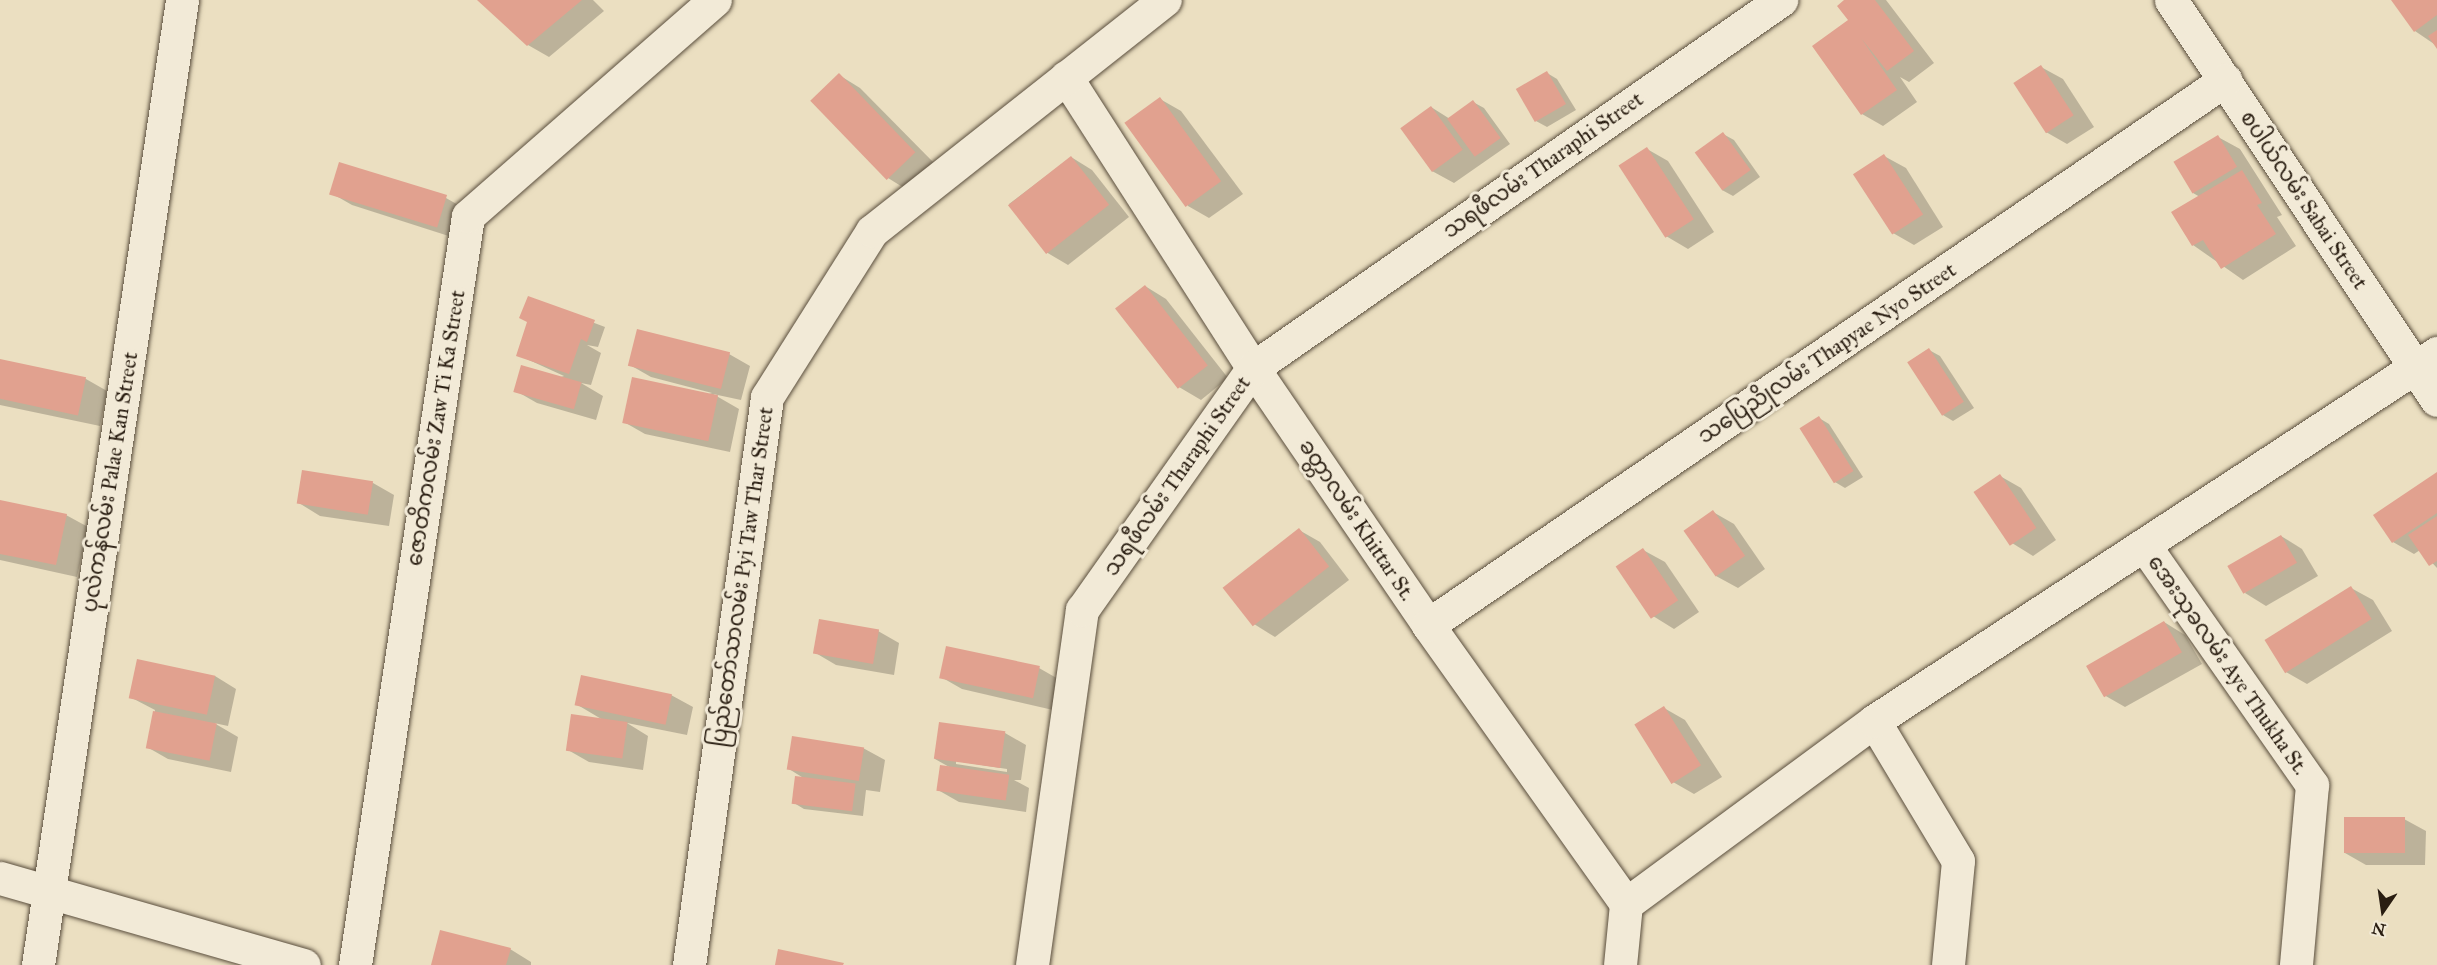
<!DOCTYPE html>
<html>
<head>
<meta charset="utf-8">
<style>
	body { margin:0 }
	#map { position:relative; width:2437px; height:965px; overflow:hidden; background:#ebdfc1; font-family:"IM FELL Great Primer","Noto Sans Myanmar",serif }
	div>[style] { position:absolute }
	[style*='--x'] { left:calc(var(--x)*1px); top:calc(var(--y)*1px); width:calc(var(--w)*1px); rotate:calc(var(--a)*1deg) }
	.shadow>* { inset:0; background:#0003 }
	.building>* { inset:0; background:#e1a18f; transform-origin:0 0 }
	.roads { filter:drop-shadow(0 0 2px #5a4e3d) drop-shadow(0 0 2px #5a4e3d) }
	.minor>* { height:33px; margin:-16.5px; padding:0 16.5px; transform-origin:16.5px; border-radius:16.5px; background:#f2ead7 }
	span { translate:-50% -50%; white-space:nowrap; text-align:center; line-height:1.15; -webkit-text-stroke:6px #f2ead7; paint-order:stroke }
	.street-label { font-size:21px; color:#291d11 }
	.north { position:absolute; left:2353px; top:881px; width:60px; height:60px; -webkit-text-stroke:4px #f2ead7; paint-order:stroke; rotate:193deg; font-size:16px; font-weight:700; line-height:24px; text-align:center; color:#291d11 }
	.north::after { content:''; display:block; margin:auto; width:21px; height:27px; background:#291d11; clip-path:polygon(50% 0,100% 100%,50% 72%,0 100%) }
</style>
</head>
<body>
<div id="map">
	<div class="shadow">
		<div style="clip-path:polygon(481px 0,593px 0,604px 11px,549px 57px,528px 45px)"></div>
		<div style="clip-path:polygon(1846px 0,1886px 0,1934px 63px,1909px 82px,1900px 77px,1917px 102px,1883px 126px,1862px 114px)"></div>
		<div style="clip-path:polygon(2392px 0,2437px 0,2437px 46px,2415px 31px)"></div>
		<div style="clip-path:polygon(2041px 67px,2063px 79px,2094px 127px,2067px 144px,2046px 132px)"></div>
		<div style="clip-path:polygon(1547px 73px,1557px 79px,1576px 110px,1547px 127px,1536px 121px)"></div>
		<div style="clip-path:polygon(839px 75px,860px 88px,936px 165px,909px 191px,888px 178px)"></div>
		<div style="clip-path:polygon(1160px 99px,1181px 111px,1243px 194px,1209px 218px,1188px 206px)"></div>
		<div style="clip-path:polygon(1473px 102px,1484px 108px,1510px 144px,1454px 183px,1432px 171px,1431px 107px,1450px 119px)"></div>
		<div style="clip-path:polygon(1723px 134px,1734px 140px,1760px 177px,1733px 196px,1722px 190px)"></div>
		<div style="clip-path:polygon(2218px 137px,2240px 149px,2282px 215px,2277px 217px,2296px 246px,2243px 280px,2193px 245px,2200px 197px,2193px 193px)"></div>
		<div style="clip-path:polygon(1647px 149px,1668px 161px,1714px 232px,1688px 249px,1666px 236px,1620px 166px)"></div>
		<div style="clip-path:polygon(1884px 156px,1906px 168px,1943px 227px,1914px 245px,1893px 233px)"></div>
		<div style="clip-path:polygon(1071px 157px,1092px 170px,1129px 217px,1068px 265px,1046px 252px,1009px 204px)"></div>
		<div style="clip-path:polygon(331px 193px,446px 198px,467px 210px,458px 239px,352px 205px)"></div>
		<div style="clip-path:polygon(1145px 286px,1166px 299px,1228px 378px,1201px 400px,1179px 387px)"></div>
		<div style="clip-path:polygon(528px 298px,605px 327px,598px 347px,587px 345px,601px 353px,591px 385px,581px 383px,603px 396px,596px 420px,537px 403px,516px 391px,564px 376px,518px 355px,529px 322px)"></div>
		<div style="clip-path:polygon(1929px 350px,1940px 356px,1974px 408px,1953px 421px,1943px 415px)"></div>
		<div style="clip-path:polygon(729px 354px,750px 366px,741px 400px,713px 394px,739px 409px,730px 452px,645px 434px,624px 422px,712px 393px,651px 377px,630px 365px)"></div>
		<div style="clip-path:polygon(0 360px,86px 379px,107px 391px,100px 426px,0 405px)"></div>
		<div style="clip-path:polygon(1819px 418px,1829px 424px,1863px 477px,1845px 488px,1835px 482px)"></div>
		<div style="clip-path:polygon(2437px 474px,2437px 568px,2420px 550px,2414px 554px,2393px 542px)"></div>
		<div style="clip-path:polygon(2000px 476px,2021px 488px,2056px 540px,2033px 556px,2012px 543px)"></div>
		<div style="clip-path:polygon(373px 483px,394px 495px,389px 526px,320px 516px,299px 503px)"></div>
		<div style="clip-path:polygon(0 501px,66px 515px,88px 527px,77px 577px,0 560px)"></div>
		<div style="clip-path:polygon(1713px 512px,1734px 524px,1765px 569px,1738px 588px,1716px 576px)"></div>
		<div style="clip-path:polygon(1299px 530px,1320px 542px,1349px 580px,1275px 637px,1254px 624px)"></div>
		<div style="clip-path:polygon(2281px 536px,2302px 549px,2318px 576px,2266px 606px,2245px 593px)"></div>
		<div style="clip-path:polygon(1643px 550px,1665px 562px,1699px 612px,1674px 629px,1653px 616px)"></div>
		<div style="clip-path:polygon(2351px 588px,2373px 600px,2392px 631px,2307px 684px,2286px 672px)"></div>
		<div style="clip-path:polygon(2164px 622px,2185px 635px,2202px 664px,2125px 707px,2104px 695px)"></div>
		<div style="clip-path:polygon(878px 631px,899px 643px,894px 675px,836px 665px,814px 652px)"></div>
		<div style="clip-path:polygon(1039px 668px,1060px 680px,1053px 710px,962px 689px,941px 677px)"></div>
		<div style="clip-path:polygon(215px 676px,236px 689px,228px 726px,214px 723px,238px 737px,231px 772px,168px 759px,147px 747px,155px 710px,130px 697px)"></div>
		<div style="clip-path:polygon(671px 695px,693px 707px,687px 735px,627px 723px,648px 736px,643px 770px,589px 762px,568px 750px,603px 720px,576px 704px)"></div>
		<div style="clip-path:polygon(1664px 708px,1685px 720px,1722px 777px,1694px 794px,1673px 782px)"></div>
		<div style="clip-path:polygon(evenodd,940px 724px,1005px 733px,1026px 745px,1021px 780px,1014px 780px,1029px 788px,1026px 812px,959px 802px,938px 790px,951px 768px,935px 759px,940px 724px,956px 761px,1007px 769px,1007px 772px,956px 764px,956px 761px)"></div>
		<div style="clip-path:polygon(863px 748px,885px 760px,880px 792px,866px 790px,863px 816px,804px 809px,794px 803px,805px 779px,789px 769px)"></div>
		<div style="clip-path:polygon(2404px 819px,2426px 831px,2425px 865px,2366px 865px,2345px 853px)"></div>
		<div style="clip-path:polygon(510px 949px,531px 962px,531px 965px,433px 965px)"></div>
	</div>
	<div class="building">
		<div style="clip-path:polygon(477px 0,582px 0,527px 46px)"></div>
		<div style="clip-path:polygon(1844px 0,1875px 0,1914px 51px,1887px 71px,1861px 38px,1897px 90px,1861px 115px,1812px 46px,1848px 20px,1837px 6px)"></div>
		<div style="clip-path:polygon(2391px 0,2437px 0,2437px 15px,2414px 32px)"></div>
		<div style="clip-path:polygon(2437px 30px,2437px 49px,2428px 36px)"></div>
		<div style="left:2041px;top:65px;width:60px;height:33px;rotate:57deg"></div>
		<div style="left:1547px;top:71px;width:38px;height:36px;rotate:60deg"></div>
		<div style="left:839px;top:73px;width:110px;height:40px;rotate:46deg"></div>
		<div style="left:1160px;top:97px;width:104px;height:44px;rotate:54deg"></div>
		<div style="left:1473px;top:100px;width:47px;height:32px;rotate:54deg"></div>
		<div style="left:1431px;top:106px;width:54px;height:38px;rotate:54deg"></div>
		<div style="left:1723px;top:132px;width:47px;height:35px;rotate:54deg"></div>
		<div style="left:2218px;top:135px;width:37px;height:52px;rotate:59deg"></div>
		<div style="left:1647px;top:147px;width:86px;height:34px;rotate:57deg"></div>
		<div style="left:1884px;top:154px;width:72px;height:37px;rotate:57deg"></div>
		<div style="left:1071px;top:156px;width:62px;height:80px;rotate:52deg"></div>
		<div style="left:339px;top:162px;width:113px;height:34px;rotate:17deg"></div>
		<div style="clip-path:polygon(2242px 170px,2262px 203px,2257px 205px,2276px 234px,2221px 269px,2203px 240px,2192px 246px,2171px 212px)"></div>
		<div style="left:1145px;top:285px;width:102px;height:38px;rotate:52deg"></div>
		<div style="clip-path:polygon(528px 296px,595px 320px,587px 342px,581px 339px,569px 374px,516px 356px,527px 322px,519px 318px)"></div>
		<div style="left:637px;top:329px;width:96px;height:38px;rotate:14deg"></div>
		<div style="left:1929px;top:348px;width:64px;height:26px;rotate:57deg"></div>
		<div style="left:0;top:359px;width:88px;height:39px;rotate:12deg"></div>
		<div style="left:521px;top:365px;width:63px;height:28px;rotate:16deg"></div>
		<div style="left:632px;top:377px;width:88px;height:47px;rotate:12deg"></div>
		<div style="left:1819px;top:416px;width:65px;height:23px;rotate:58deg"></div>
		<div style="left:302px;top:470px;width:72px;height:34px;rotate:9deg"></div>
		<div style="clip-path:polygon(2437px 472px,2437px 513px,2392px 543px,2373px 515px)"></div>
		<div style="left:2000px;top:474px;width:65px;height:32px;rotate:56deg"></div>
		<div style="clip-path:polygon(0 500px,67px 514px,56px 565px,0 554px)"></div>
		<div style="left:1713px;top:510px;width:56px;height:36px;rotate:55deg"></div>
		<div style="clip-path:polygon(2437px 516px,2437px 561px,2429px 566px,2408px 535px)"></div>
		<div style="left:1299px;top:528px;width:49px;height:97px;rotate:52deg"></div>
		<div style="left:2281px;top:535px;width:32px;height:62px;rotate:60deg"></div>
		<div style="left:1643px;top:548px;width:63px;height:33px;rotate:56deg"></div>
		<div style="left:2351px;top:586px;width:39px;height:102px;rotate:58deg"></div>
		<div style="left:819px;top:619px;width:61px;height:35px;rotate:10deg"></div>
		<div style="left:2164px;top:621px;width:36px;height:90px;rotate:60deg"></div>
		<div style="left:946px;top:646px;width:96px;height:33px;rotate:12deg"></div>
		<div style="left:137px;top:659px;width:80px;height:40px;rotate:12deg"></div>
		<div style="left:581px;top:675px;width:93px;height:31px;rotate:12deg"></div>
		<div style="left:1664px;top:706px;width:70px;height:35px;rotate:58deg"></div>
		<div style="left:153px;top:711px;width:65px;height:38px;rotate:11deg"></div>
		<div style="left:571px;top:714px;width:57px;height:37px;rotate:8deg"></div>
		<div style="left:939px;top:722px;width:67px;height:37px;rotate:8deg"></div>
		<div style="left:792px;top:736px;width:73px;height:34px;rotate:9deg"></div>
		<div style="left:940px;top:765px;width:70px;height:26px;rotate:8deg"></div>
		<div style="left:795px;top:776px;width:61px;height:28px;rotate:7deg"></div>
		<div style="left:2344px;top:817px;width:61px;height:36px"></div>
		<div style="clip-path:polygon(440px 930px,511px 948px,506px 965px,431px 965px)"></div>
		<div style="clip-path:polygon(778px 949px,844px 963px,843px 965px,775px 965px)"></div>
	</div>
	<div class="roads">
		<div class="minor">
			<div style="--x:2171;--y:0;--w:480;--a:56.4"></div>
			<div style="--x:1066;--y:77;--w:346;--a:57.3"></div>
			<div style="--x:1253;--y:368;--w:311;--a:55.7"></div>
			<div style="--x:1428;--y:625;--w:342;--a:54.6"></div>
			<div style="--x:1626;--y:904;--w:61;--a:95.6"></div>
			<div style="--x:2144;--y:545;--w:293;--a:55"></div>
			<div style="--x:2312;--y:785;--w:181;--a:95.1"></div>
			<div style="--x:1428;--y:625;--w:966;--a:-34.36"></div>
			<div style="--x:1874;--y:721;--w:163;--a:59"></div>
			<div style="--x:1958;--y:861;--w:104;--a:95.5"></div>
			<div style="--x:0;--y:878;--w:316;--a:16"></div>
			<div style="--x:1626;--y:904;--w:308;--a:-36.4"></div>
			<div style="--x:1874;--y:721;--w:673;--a:-33.17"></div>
			<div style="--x:38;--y:965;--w:976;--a:-81.51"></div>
			<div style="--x:355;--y:965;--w:757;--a:-81.42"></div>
			<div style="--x:468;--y:216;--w:328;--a:-41.2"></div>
			<div style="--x:689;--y:965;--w:573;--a:-82.18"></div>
			<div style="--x:767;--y:397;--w:196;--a:-57.7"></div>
			<div style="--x:872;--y:231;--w:373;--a:-38.3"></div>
			<div style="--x:1032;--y:965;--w:359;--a:-82"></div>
			<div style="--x:1082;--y:610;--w:296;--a:-54.8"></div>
			<div style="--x:1253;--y:368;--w:644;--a:-34.88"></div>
		</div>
	</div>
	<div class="street-label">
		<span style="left:1543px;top:165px;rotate:-35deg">သရဖီလမ်း Tharaphi Street</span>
		<span style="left:2304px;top:200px;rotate:56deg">စပါယ်လမ်း Sabai Street</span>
		<span style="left:1827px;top:353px;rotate:-34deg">သပြေညိုလမ်း Thapyae Nyo Street</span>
		<span style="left:436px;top:428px;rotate:-81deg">ဇောတိကလမ်း Zaw Ti Ka Street</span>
		<span style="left:1177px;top:476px;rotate:-55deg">သရဖီလမ်း Tharaphi Street</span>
		<span style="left:110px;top:482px;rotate:-81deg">ပုလဲကန်လမ်း Palae Kan Street</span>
		<span style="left:1357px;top:520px;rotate:56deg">ခတ္တာလမ်း Khittar St.</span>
		<span style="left:742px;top:577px;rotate:-82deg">ပြည်တော်သာလမ်း Pyi Taw Thar Street</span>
		<span style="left:2228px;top:665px;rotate:55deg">အေးသုခလမ်း Aye Thukha St.</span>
	</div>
	<div class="north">N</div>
</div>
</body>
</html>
